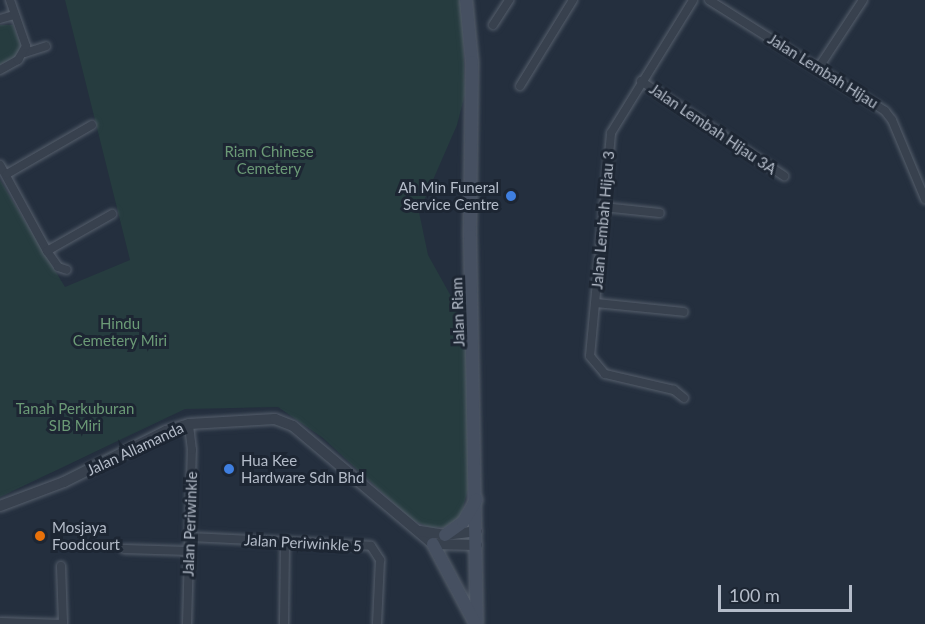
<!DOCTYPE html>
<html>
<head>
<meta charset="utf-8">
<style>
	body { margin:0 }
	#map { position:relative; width:925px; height:624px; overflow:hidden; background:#242f3e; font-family:Lato,sans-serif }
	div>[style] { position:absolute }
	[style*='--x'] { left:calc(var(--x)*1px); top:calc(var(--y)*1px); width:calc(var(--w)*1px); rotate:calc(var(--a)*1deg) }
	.green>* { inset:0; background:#263c3f }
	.roads { filter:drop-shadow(0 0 2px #565f6c) drop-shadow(0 0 2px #565f6c) }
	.minor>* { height:8px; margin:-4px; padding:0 4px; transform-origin:4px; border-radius:4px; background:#38414e }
	.tertiary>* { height:10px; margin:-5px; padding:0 5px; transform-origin:5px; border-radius:5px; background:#38414e }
	.secondary>* { height:12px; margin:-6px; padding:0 6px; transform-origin:6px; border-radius:6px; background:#465061 }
	.dots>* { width:16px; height:16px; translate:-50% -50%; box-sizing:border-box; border:3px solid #1d2633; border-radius:50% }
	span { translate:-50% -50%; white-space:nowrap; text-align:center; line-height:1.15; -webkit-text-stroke:6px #1d2633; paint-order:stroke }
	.street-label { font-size:15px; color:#b4bcc9 }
	.park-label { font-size:15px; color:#6b9a76 }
	.poi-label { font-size:15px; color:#b4bcc9 }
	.right { translate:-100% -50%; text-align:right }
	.left { translate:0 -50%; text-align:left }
	.scale { position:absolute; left:718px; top:585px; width:134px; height:27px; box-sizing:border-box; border:3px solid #b4bcc9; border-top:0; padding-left:8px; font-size:18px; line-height:21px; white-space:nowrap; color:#b4bcc9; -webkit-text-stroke:4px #1d2633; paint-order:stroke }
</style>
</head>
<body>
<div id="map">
	<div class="green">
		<div style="clip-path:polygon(65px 0,462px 0,465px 94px,457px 125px,419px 212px,428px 255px,457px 307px,469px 347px,469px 486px,460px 518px,445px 527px,431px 528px,412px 520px,323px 438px,278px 407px,185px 409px,0 497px,0 180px,65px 287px,130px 260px)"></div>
		<div style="clip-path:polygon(0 25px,13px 25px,21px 46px,17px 56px,0 65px)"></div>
	</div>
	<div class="roads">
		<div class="minor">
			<div style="--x:709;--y:0;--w:208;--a:32.2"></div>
			<div style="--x:885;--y:111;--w:11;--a:52"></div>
			<div style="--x:892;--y:120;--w:86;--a:67.3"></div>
			<div style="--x:0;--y:19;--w:15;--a:-16"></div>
			<div style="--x:493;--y:25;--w:30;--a:-57"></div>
			<div style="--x:25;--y:53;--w:22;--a:-18"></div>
			<div style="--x:819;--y:67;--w:80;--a:-56.7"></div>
			<div style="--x:0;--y:70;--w:21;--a:-29"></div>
			<div style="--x:18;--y:60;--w:16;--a:-60"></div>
			<div style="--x:26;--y:46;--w:49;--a:-109.2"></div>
			<div style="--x:641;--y:81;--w:172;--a:33.6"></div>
			<div style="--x:520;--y:86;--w:101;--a:-58.4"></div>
			<div style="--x:0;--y:165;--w:98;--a:61.3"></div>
			<div style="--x:47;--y:251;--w:19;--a:55"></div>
			<div style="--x:58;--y:267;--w:9;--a:18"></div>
			<div style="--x:7;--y:174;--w:98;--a:-30"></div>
			<div style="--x:603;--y:207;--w:57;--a:6"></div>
			<div style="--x:47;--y:251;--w:75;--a:-29.6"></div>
			<div style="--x:596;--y:303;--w:88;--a:5.8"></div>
			<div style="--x:684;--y:398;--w:13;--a:-141"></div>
			<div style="--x:674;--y:390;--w:71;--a:-166.9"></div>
			<div style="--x:605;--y:374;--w:23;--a:-130"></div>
			<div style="--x:590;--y:356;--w:224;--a:-84.6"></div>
			<div style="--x:611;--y:133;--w:156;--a:-58.3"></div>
			<div style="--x:190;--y:537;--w:181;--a:2.8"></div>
			<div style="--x:371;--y:546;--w:17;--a:57"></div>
			<div style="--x:380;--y:560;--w:64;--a:92.7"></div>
			<div style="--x:124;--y:549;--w:65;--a:1.8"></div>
			<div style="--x:61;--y:566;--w:56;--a:88"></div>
			<div style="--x:0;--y:622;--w:63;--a:1.8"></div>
			<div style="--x:187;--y:624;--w:174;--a:-88.4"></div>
			<div style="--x:192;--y:450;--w:26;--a:-97"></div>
			<div style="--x:284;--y:624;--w:83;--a:-89.3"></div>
		</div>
		<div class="tertiary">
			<div style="--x:0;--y:506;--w:68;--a:-20.6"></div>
			<div style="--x:64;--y:482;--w:114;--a:-26.6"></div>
			<div style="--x:166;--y:431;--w:24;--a:-17"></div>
			<div style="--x:189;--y:424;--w:86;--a:-3.3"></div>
			<div style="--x:275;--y:419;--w:19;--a:21"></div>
			<div style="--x:293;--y:426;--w:183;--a:40.1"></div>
			<div style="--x:433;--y:544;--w:44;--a:1.3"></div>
			<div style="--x:420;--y:531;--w:25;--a:9"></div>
			<div style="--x:445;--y:535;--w:32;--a:-7"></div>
		</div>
		<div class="secondary">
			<div style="--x:466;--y:0;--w:62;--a:84.5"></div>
			<div style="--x:472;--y:62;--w:174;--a:90.7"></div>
			<div style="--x:470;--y:236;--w:388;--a:89"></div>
			<div style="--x:445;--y:535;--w:22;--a:-36"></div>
			<div style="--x:463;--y:522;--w:26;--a:-59"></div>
			<div style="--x:433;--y:544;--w:89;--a:62"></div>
		</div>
	</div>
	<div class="dots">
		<div style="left:511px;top:196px;background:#3f7fe0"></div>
		<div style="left:229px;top:469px;background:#3f7fe0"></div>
		<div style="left:40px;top:536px;background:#e8710a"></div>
	</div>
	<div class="street-label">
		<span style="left:823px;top:71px;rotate:32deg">Jalan Lembah Hijau</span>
		<span style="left:713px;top:129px;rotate:34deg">Jalan Lembah Hijau 3A</span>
		<span style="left:603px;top:220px;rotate:-85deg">Jalan Lembah Hijau 3</span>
		<span style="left:458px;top:312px;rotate:-92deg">Jalan Riam</span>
		<span style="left:135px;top:449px;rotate:-25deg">Jalan Allamanda</span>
		<span style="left:190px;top:524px;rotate:-88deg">Jalan Periwinkle</span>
		<span style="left:303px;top:543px;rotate:3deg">Jalan Periwinkle 5</span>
	</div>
	<div class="park-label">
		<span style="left:269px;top:160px">Riam Chinese<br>Cemetery</span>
		<span style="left:120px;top:332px">Hindu<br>Cemetery Miri</span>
		<span style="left:75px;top:417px">Tanah Perkuburan<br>SIB Miri</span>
	</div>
	<div class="poi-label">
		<span class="right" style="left:499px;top:196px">Ah Min Funeral<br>Service Centre</span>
		<span class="left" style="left:241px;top:469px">Hua Kee<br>Hardware Sdn Bhd</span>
		<span class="left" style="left:52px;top:536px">Mosjaya<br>Foodcourt</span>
	</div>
	<div class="scale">100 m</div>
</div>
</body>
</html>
